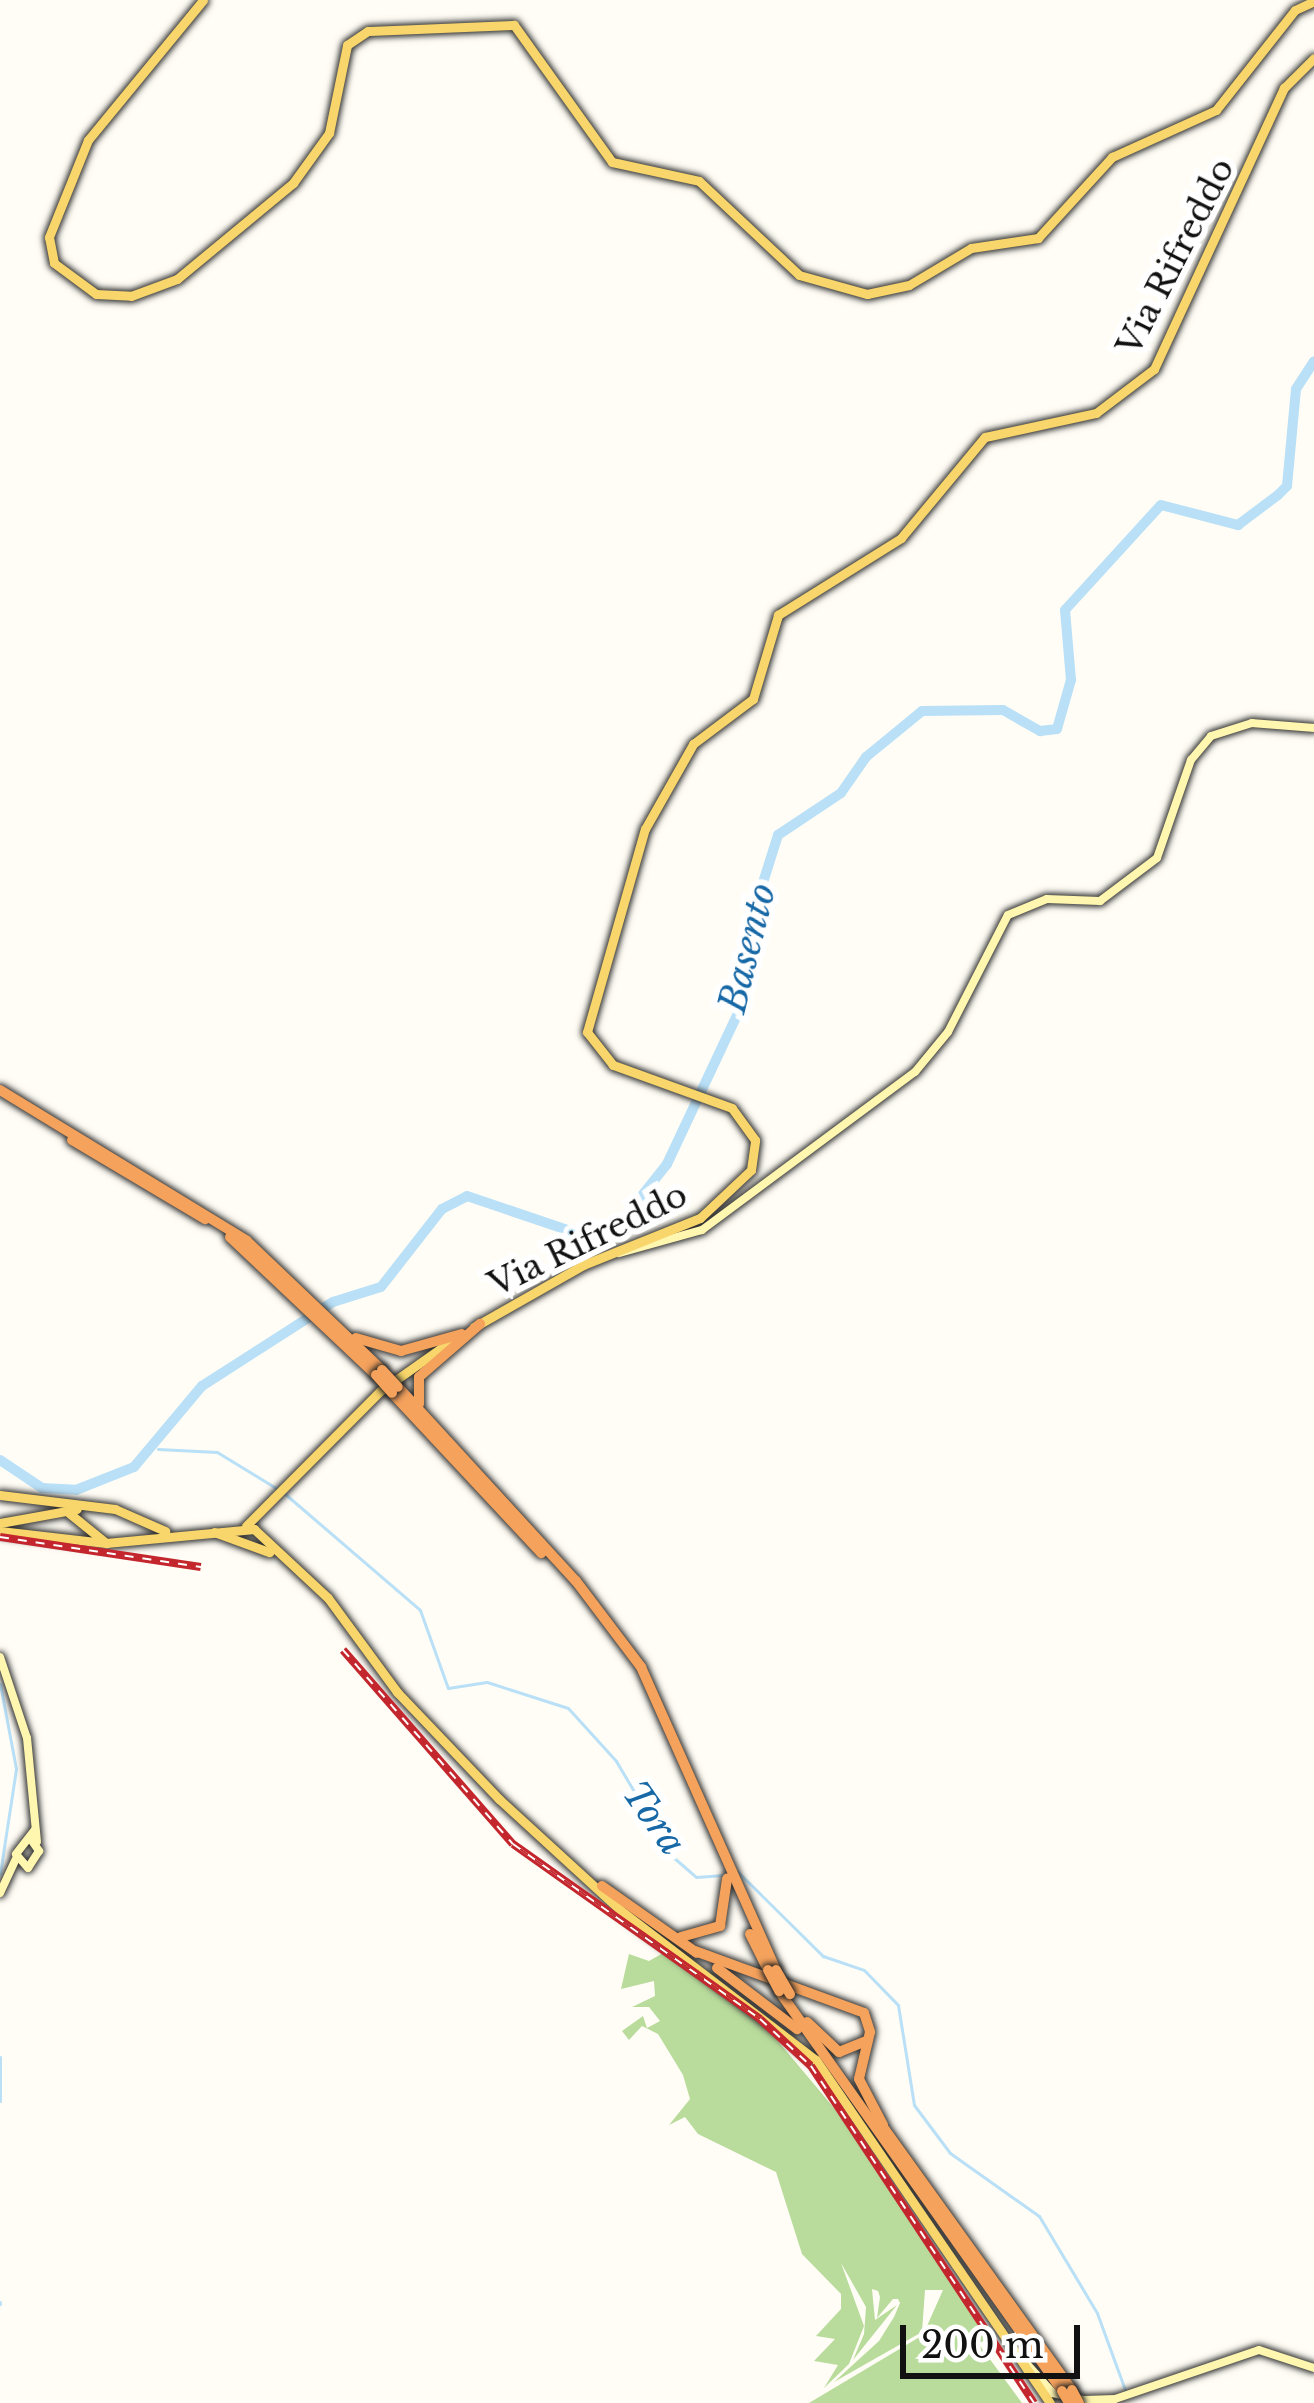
<!DOCTYPE html>
<html>
<head>
<meta charset="utf-8">
<style>
	body { margin:0 }
	#map { position:relative; width:1314px; height:2403px; overflow:hidden; background:#fffdf5; font-family:"Libre Baskerville",serif }
	div>[style] { position:absolute }
	[style*='--x'] { left:calc(var(--x)*1px); top:calc(var(--y)*1px); width:calc(var(--w)*1px); rotate:calc(var(--a)*1deg) }
	.forest>* { inset:0; background:#b9dc9c }
	.stream>* { height:3px; margin:-1.5px; padding:0 1.5px; transform-origin:1.5px; border-radius:1.5px; background:#b9e0f7 }
	.river>* { height:10px; margin:-5px; padding:0 5px; transform-origin:5px; border-radius:5px; background:#b9e0f7 }
	.roads { filter:drop-shadow(0 0 3px #333) drop-shadow(0 0 3px #333) }
	.secondary>* { height:8px; margin:-4px; padding:0 4px; transform-origin:4px; border-radius:4px; background:#fff6b0 }
	.primary>* { height:9px; margin:-4.5px; padding:0 4.5px; transform-origin:4.5px; border-radius:4.5px; background:#f9d66b }
	.highway>* { height:10px; margin:-5px; padding:0 5px; transform-origin:5px; border-radius:5px; background:#f5a25d }
	.rail>* { height:8px; margin-top:-4px; transform-origin:0; background:repeating-linear-gradient(90deg,#fff 0 9px,#c4262e 0 18px); box-sizing:border-box; border-block:3px solid #c4262e }
	.bridges { filter:drop-shadow(0 0 3px #222) drop-shadow(0 0 3px #222) }
	.highway-bridge>* { height:10px; margin:-5px; padding:0 5px; transform-origin:5px; border-radius:5px; background:#f5a25d }
	span { translate:-50% -50%; white-space:nowrap; text-align:center; line-height:1.15; -webkit-text-stroke:12px #fff; paint-order:stroke }
	.street-label { font-size:33px; color:#111 }
	.water-label { font-size:36px; color:#1768a6; font-style:italic }
	.scale { position:absolute; left:900px; top:2325px; width:180px; height:54px; box-sizing:border-box; border:6px solid #111; border-top:0; padding-left:15px; font-size:36px; line-height:42px; white-space:nowrap; color:#111; -webkit-text-stroke:9px #fff; paint-order:stroke }
</style>
</head>
<body>
<div id="map">
	<div class="forest">
		<div style="clip-path:polygon(663px 1953px,761px 2021px,834px 2108px,930px 2244px,990px 2339px,978px 2343px,1022px 2403px,809px 2403px,923px 2335px,943px 2290px,925px 2290px,922px 2332px,834px 2382px,879px 2341px,894px 2317px,900px 2303px,898px 2299px,893px 2299px,877px 2318px,880px 2297px,878px 2291px,872px 2289px,875px 2320px,897px 2305px,853px 2360px,864px 2334px,866px 2307px,841px 2263px,864px 2326px,849px 2364px,824px 2388px,838px 2365px,814px 2361px,835px 2339px,816px 2336px,841px 2309px,841px 2294px,802px 2254px,776px 2172px,698px 2134px,685px 2117px,669px 2125px,690px 2099px,683px 2075px,658px 2034px,642px 2026px,629px 2040px,622px 2031px,643px 2016px,647px 2028px,660px 2021px,649px 2007px,632px 2007px,655px 1996px,654px 1981px,621px 1989px,629px 1954px,649px 1961px)"></div>
	</div>
	<div class="stream">
		<div style="--x:158;--y:1449;--w:59;--a:2.9"></div>
		<div style="--x:217;--y:1452;--w:69;--a:31.4"></div>
		<div style="--x:284;--y:1493;--w:179;--a:40.7"></div>
		<div style="--x:420;--y:1610;--w:83;--a:70.3"></div>
		<div style="--x:448;--y:1688;--w:39;--a:-9"></div>
		<div style="--x:487;--y:1682;--w:85;--a:17.8"></div>
		<div style="--x:568;--y:1708;--w:72;--a:47.8"></div>
		<div style="--x:616;--y:1761;--w:112;--a:59.3"></div>
		<div style="--x:673;--y:1857;--w:30;--a:41"></div>
		<div style="--x:696;--y:1877;--w:28;--a:-4"></div>
		<div style="--x:0;--y:1684;--w:86;--a:79.3"></div>
		<div style="--x:16;--y:1769;--w:106;--a:98.7"></div>
		<div style="--x:737;--y:1871;--w:121;--a:44.7"></div>
		<div style="--x:823;--y:1956;--w:43;--a:18.9"></div>
		<div style="--x:864;--y:1970;--w:49;--a:45.8"></div>
		<div style="--x:898;--y:2005;--w:101;--a:80.9"></div>
		<div style="--x:914;--y:2105;--w:60;--a:53.1"></div>
		<div style="--x:950;--y:2153;--w:109;--a:35.3"></div>
		<div style="--x:1039;--y:2216;--w:113;--a:59.1"></div>
		<div style="--x:1097;--y:2313;--w:82;--a:70"></div>
		<div style="--x:0;--y:2057;--w:44;--a:90"></div>
		<div style="--x:0;--y:2302;--w:2;--a:90"></div>
	</div>
	<div class="river">
		<div style="--x:0;--y:1460;--w:50;--a:33.7"></div>
		<div style="--x:42;--y:1488;--w:34;--a:3"></div>
		<div style="--x:76;--y:1490;--w:62;--a:-21.6"></div>
		<div style="--x:134;--y:1467;--w:106;--a:-50"></div>
		<div style="--x:202;--y:1386;--w:156;--a:-32.7"></div>
		<div style="--x:333;--y:1302;--w:50;--a:-17.4"></div>
		<div style="--x:381;--y:1287;--w:99;--a:-52"></div>
		<div style="--x:442;--y:1209;--w:28;--a:-27"></div>
		<div style="--x:467;--y:1196;--w:121;--a:18.7"></div>
		<div style="--x:582;--y:1235;--w:35;--a:-12"></div>
		<div style="--x:616;--y:1228;--w:82;--a:-51.4"></div>
		<div style="--x:667;--y:1164;--w:174;--a:-64.8"></div>
		<div style="--x:741;--y:1007;--w:100;--a:-82"></div>
		<div style="--x:755;--y:908;--w:77;--a:-72.5"></div>
		<div style="--x:778;--y:835;--w:76;--a:-33.7"></div>
		<div style="--x:841;--y:793;--w:44;--a:-55.2"></div>
		<div style="--x:866;--y:757;--w:72;--a:-39.4"></div>
		<div style="--x:922;--y:711;--w:81;--a:-0.7"></div>
		<div style="--x:1003;--y:710;--w:43;--a:29.6"></div>
		<div style="--x:1040;--y:731;--w:17;--a:-7"></div>
		<div style="--x:1057;--y:729;--w:51;--a:-74.1"></div>
		<div style="--x:1071;--y:680;--w:70;--a:-94.9"></div>
		<div style="--x:1065;--y:610;--w:142;--a:-47.6"></div>
		<div style="--x:1161;--y:505;--w:80;--a:14.6"></div>
		<div style="--x:1238;--y:525;--w:50;--a:-36.9"></div>
		<div style="--x:1278;--y:495;--w:13;--a:-45"></div>
		<div style="--x:1287;--y:486;--w:97;--a:-84.7"></div>
		<div style="--x:1296;--y:389;--w:33;--a:-57"></div>
	</div>
	<div class="roads">
		<div class="secondary">
			<div style="--x:619;--y:1253;--w:86;--a:-15.5"></div>
			<div style="--x:702;--y:1230;--w:265;--a:-36.6"></div>
			<div style="--x:915;--y:1072;--w:52;--a:-50.5"></div>
			<div style="--x:948;--y:1032;--w:131;--a:-62.9"></div>
			<div style="--x:1008;--y:915;--w:42;--a:-22.3"></div>
			<div style="--x:1047;--y:899;--w:53;--a:2.2"></div>
			<div style="--x:1100;--y:901;--w:71;--a:-37"></div>
			<div style="--x:1157;--y:858;--w:104;--a:-70.9"></div>
			<div style="--x:1191;--y:760;--w:31;--a:-50"></div>
			<div style="--x:1211;--y:736;--w:43;--a:-17.6"></div>
			<div style="--x:1252;--y:723;--w:62;--a:4.6"></div>
			<div style="--x:0;--y:1657;--w:85;--a:71.6"></div>
			<div style="--x:27;--y:1738;--w:104;--a:84.5"></div>
			<div style="--x:30;--y:1838;--w:16;--a:55"></div>
			<div style="--x:39;--y:1851;--w:20;--a:123"></div>
			<div style="--x:28;--y:1868;--w:18;--a:-131"></div>
			<div style="--x:16;--y:1854;--w:31;--a:-52"></div>
			<div style="--x:0;--y:1893;--w:38;--a:-65"></div>
			<div style="--x:1017;--y:2353;--w:54;--a:48"></div>
			<div style="--x:1053;--y:2393;--w:32;--a:13"></div>
			<div style="--x:1084;--y:2400;--w:31;--a:-2"></div>
			<div style="--x:1115;--y:2399;--w:152;--a:-18.8"></div>
			<div style="--x:1259;--y:2350;--w:58;--a:18.1"></div>
		</div>
		<div class="primary">
			<div style="--x:203;--y:0;--w:181;--a:129.4"></div>
			<div style="--x:88;--y:140;--w:105;--a:111.9"></div>
			<div style="--x:49;--y:237;--w:26;--a:79"></div>
			<div style="--x:54;--y:263;--w:52;--a:36.4"></div>
			<div style="--x:96;--y:294;--w:35;--a:3"></div>
			<div style="--x:131;--y:296;--w:49;--a:-20.3"></div>
			<div style="--x:177;--y:279;--w:151;--a:-39.6"></div>
			<div style="--x:293;--y:183;--w:62;--a:-54.2"></div>
			<div style="--x:329;--y:133;--w:90;--a:-78.4"></div>
			<div style="--x:347;--y:45;--w:25;--a:-34"></div>
			<div style="--x:368;--y:31;--w:146;--a:-2.4"></div>
			<div style="--x:514;--y:25;--w:168;--a:54.4"></div>
			<div style="--x:612;--y:162;--w:89;--a:12.3"></div>
			<div style="--x:699;--y:181;--w:137;--a:43.2"></div>
			<div style="--x:799;--y:275;--w:71;--a:15.6"></div>
			<div style="--x:867;--y:294;--w:43;--a:-12.1"></div>
			<div style="--x:909;--y:285;--w:72;--a:-30.8"></div>
			<div style="--x:971;--y:248;--w:68;--a:-8.5"></div>
			<div style="--x:1038;--y:238;--w:110;--a:-47.6"></div>
			<div style="--x:1112;--y:157;--w:114;--a:-24.3"></div>
			<div style="--x:1216;--y:110;--w:127;--a:-51.7"></div>
			<div style="--x:1295;--y:10;--w:21;--a:-25"></div>
			<div style="--x:474;--y:1327;--w:125;--a:-29.6"></div>
			<div style="--x:583;--y:1265;--w:126;--a:-21.9"></div>
			<div style="--x:700;--y:1218;--w:70;--a:-43.3"></div>
			<div style="--x:751;--y:1170;--w:30;--a:-82"></div>
			<div style="--x:755;--y:1140;--w:39;--a:-126"></div>
			<div style="--x:732;--y:1108;--w:127;--a:-160.1"></div>
			<div style="--x:613;--y:1065;--w:42;--a:-128.2"></div>
			<div style="--x:587;--y:1032;--w:211;--a:-74.1"></div>
			<div style="--x:645;--y:829;--w:98;--a:-60.5"></div>
			<div style="--x:693;--y:744;--w:75;--a:-36.9"></div>
			<div style="--x:753;--y:699;--w:88;--a:-73.4"></div>
			<div style="--x:778;--y:615;--w:145;--a:-32"></div>
			<div style="--x:901;--y:538;--w:131;--a:-50.3"></div>
			<div style="--x:985;--y:437;--w:114;--a:-12.2"></div>
			<div style="--x:1096;--y:413;--w:73;--a:-37.2"></div>
			<div style="--x:1154;--y:369;--w:310;--a:-65.2"></div>
			<div style="--x:1284;--y:88;--w:42;--a:-45"></div>
			<div style="--x:0;--y:1495;--w:116;--a:6.9"></div>
			<div style="--x:115;--y:1509;--w:55;--a:23.7"></div>
			<div style="--x:69;--y:1513;--w:48;--a:39"></div>
			<div style="--x:0;--y:1523;--w:78;--a:-10.3"></div>
			<div style="--x:246;--y:1526;--w:190;--a:-45.2"></div>
			<div style="--x:380;--y:1391;--w:90;--a:-35.1"></div>
			<div style="--x:0;--y:1531;--w:107;--a:6.5"></div>
			<div style="--x:106;--y:1543;--w:149;--a:-5.4"></div>
			<div style="--x:254;--y:1529;--w:101;--a:43"></div>
			<div style="--x:328;--y:1598;--w:117;--a:53.7"></div>
			<div style="--x:397;--y:1692;--w:148;--a:46.4"></div>
			<div style="--x:499;--y:1799;--w:163;--a:42.5"></div>
			<div style="--x:619;--y:1909;--w:248;--a:37.5"></div>
			<div style="--x:816;--y:2060;--w:415;--a:55.7"></div>
			<div style="--x:214;--y:1532;--w:59;--a:20"></div>
		</div>
		<div class="highway">
			<div style="--x:0;--y:1090;--w:289;--a:31.4"></div>
			<div style="--x:247;--y:1241;--w:187;--a:43.7"></div>
			<div style="--x:72;--y:1140;--w:155;--a:30.7"></div>
			<div style="--x:230;--y:1237;--w:201;--a:43.4"></div>
			<div style="--x:356;--y:1338;--w:47;--a:16.1"></div>
			<div style="--x:401;--y:1351;--w:63;--a:-15.6"></div>
			<div style="--x:398;--y:1387;--w:263;--a:47.5"></div>
			<div style="--x:576;--y:1581;--w:108;--a:52.9"></div>
			<div style="--x:641;--y:1667;--w:332;--a:66"></div>
			<div style="--x:392;--y:1393;--w:219;--a:47"></div>
			<div style="--x:419;--y:1404;--w:27;--a:-90"></div>
			<div style="--x:419;--y:1377;--w:81;--a:-41"></div>
			<div style="--x:602;--y:1886;--w:116;--a:35.2"></div>
			<div style="--x:750;--y:1934;--w:40;--a:63.4"></div>
			<div style="--x:681;--y:1937;--w:41;--a:-15.8"></div>
			<div style="--x:720;--y:1926;--w:48;--a:-81.5"></div>
			<div style="--x:695;--y:1951;--w:180;--a:20.1"></div>
			<div style="--x:864;--y:2013;--w:20;--a:72"></div>
			<div style="--x:870;--y:2032;--w:48;--a:103.2"></div>
			<div style="--x:859;--y:2079;--w:52;--a:62.4"></div>
			<div style="--x:717;--y:1968;--w:101;--a:37.3"></div>
			<div style="--x:779;--y:1991;--w:490;--a:54.7"></div>
			<div style="--x:807;--y:2022;--w:44;--a:43.2"></div>
			<div style="--x:839;--y:2052;--w:29;--a:-22"></div>
			<div style="--x:878;--y:2120;--w:332;--a:54.3"></div>
		</div>
	</div>
	<div class="rail">
		<div style="--x:0;--y:1537;--w:203;--a:8.5"></div>
		<div style="--x:343;--y:1650;--w:258;--a:48.8"></div>
		<div style="--x:513;--y:1844;--w:303;--a:35.3"></div>
		<div style="--x:760;--y:2019;--w:69;--a:42.7"></div>
		<div style="--x:811;--y:2066;--w:404;--a:56.5"></div>
	</div>
	<div class="bridges">
		<div class="highway-bridge">
			<div style="--x:382;--y:1370;--w:23;--a:47"></div>
			<div style="--x:376;--y:1375;--w:24;--a:48"></div>
			<div style="--x:768;--y:1970;--w:24;--a:62"></div>
			<div style="--x:776;--y:1970;--w:28;--a:60"></div>
			<div style="--x:1072;--y:2390;--w:15;--a:62"></div>
			<div style="--x:1062;--y:2391;--w:14;--a:60"></div>
		</div>
	</div>
	<div class="street-label">
		<span style="left:1176px;top:257px;rotate:-63deg">Via Rifreddo</span>
		<span style="left:588px;top:1240px;rotate:-26deg">Via Rifreddo</span>
	</div>
	<div class="water-label">
		<span style="left:748px;top:948px;rotate:-76deg">Basento</span>
		<span style="left:654px;top:1818px;rotate:55deg">Tora</span>
	</div>
	<div class="scale">200 m</div>
</div>
</body>
</html>
